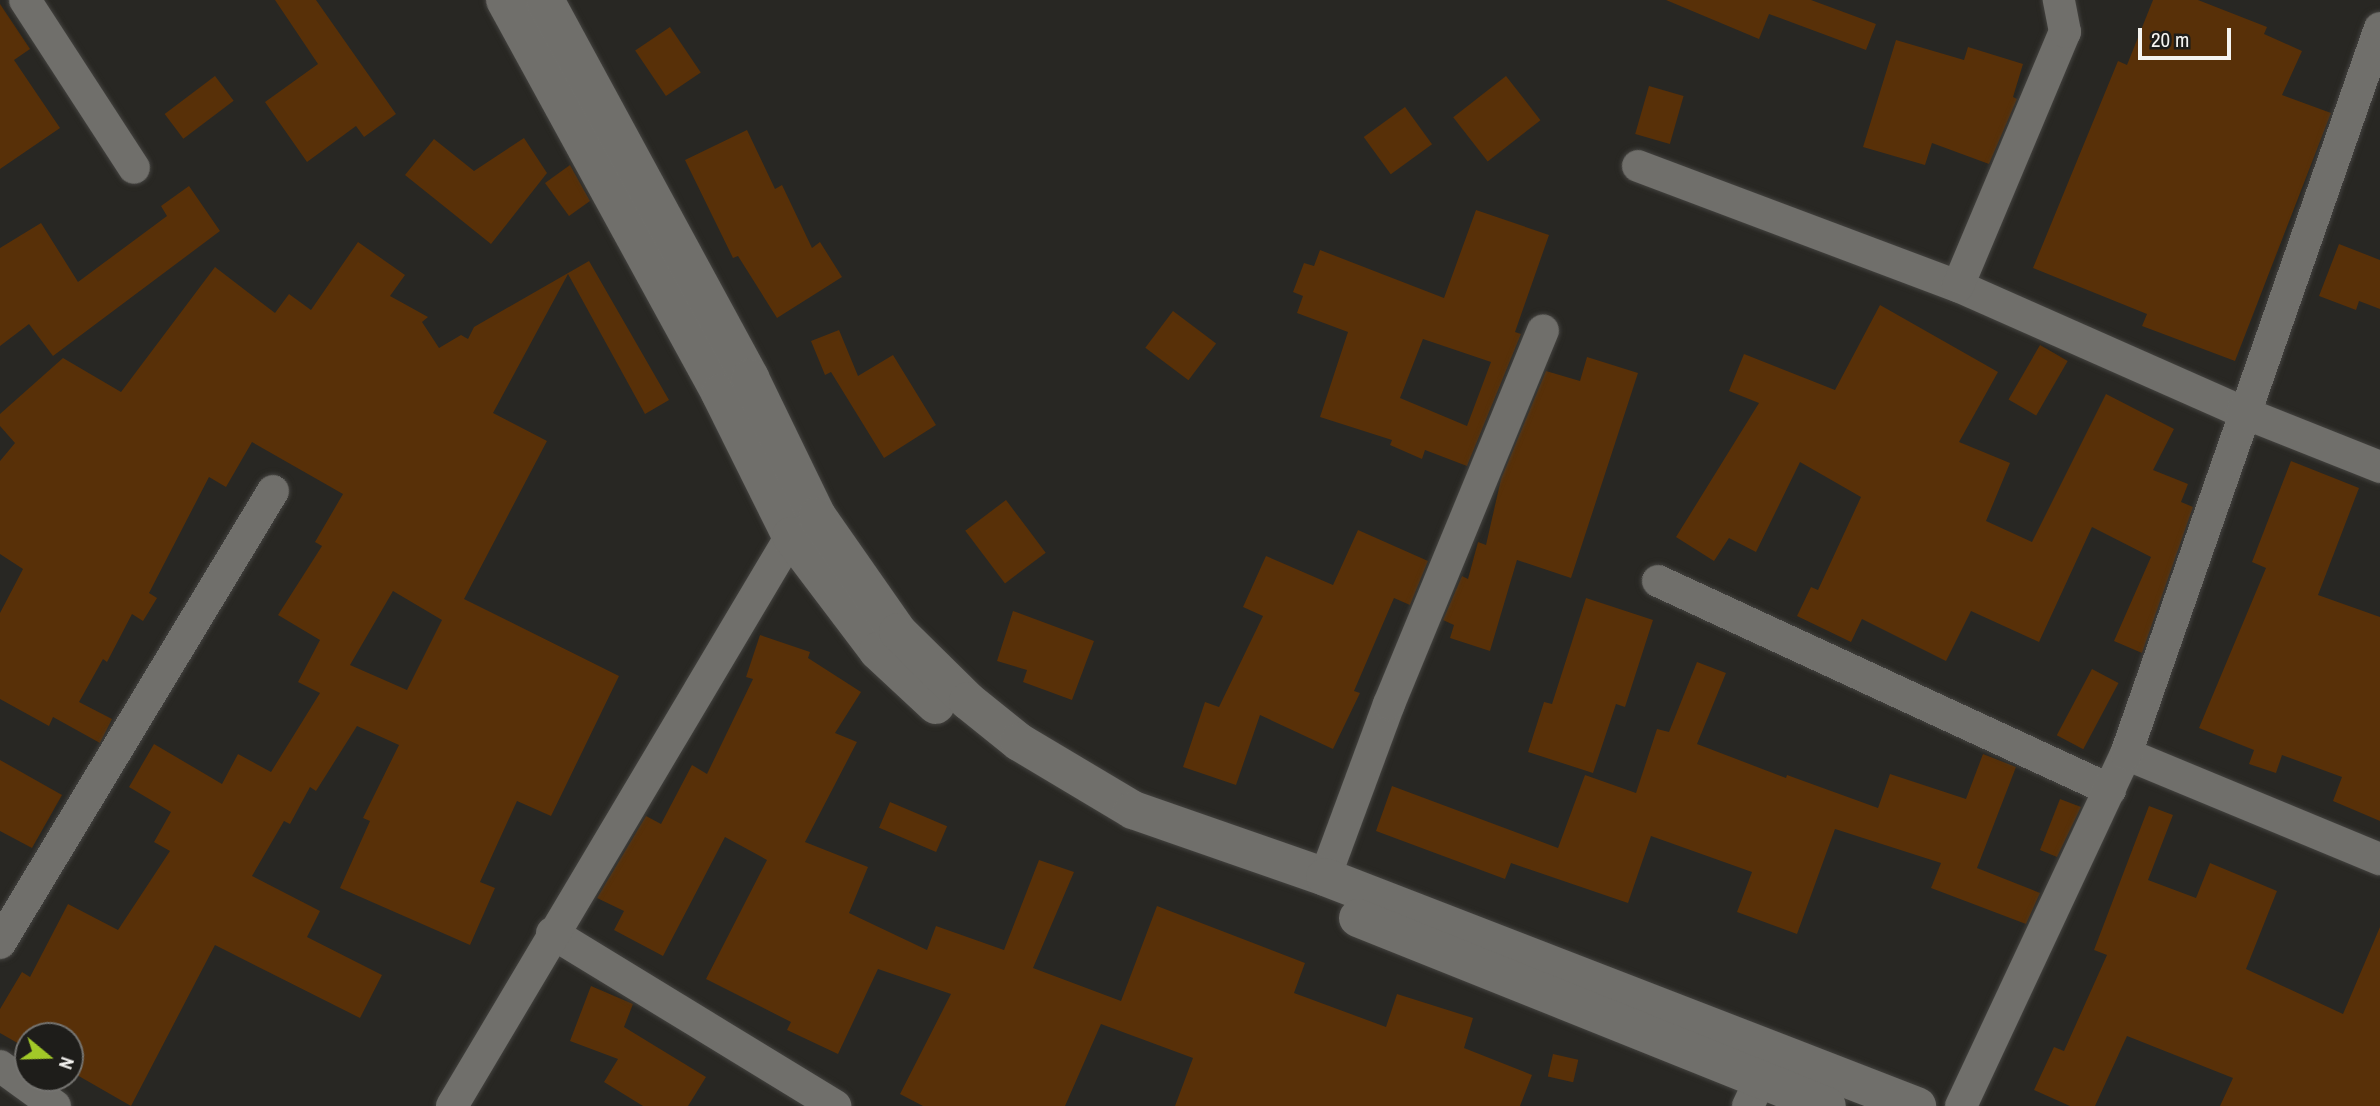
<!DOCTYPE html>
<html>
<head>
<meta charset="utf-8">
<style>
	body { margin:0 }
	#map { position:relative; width:2380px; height:1106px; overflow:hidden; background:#282723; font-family:"Archivo Narrow",sans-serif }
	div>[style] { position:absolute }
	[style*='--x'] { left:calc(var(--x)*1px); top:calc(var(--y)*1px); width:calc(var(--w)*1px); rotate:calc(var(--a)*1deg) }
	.building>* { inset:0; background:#583008; transform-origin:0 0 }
	.roads { filter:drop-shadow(0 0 2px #43423f) drop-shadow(0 0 2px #43423f) }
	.minor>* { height:32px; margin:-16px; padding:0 16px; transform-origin:16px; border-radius:16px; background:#706f6b }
	.tertiary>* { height:38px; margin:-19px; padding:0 19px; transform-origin:19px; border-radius:19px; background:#706f6b }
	span { translate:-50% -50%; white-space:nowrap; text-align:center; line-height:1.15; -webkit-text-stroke:5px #1e1d1a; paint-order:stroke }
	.north { position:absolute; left:14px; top:1022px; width:70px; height:70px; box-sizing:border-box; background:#1e1d1a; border:2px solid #747370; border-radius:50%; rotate:109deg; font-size:19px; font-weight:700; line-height:28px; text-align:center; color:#f5f4f1 }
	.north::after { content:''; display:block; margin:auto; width:24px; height:32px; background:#a2c928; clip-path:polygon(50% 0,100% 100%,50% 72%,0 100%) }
	.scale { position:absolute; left:2138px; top:28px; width:93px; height:32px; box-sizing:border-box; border:4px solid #f5f4f1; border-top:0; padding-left:9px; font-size:21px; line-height:24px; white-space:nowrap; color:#f5f4f1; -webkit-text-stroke:5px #1e1d1a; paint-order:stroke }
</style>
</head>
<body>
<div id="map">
	<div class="building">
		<div style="clip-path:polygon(275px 0,316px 0,396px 114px,364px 137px,356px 126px,307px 162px,265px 102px,318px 64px)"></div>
		<div style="clip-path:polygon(1666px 0,1811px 0,1876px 24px,1866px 50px,1769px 14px,1759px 39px)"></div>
		<div style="clip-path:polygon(2153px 0,2198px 0,2267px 27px,2264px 34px,2302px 51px,2282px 95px,2331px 113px,2235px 361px,2142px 326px,2147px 314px,2033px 268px,2118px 61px,2127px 65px)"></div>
		<div style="clip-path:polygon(0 4px,30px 49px,14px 60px,60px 128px,0 169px)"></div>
		<div style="left:670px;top:27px;width:55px;height:42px;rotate:56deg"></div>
		<div style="clip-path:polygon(1896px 40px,1964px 60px,1968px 47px,2023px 64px,2013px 97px,2017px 99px,1989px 164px,1932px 143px,1925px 165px,1863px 147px)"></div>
		<div style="left:215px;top:76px;width:31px;height:63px;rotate:53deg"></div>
		<div style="left:1506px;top:76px;width:56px;height:67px;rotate:52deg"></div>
		<div style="left:1649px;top:86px;width:36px;height:50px;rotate:16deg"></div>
		<div style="left:1405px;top:107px;width:46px;height:51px;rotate:54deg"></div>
		<div style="clip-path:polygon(747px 130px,775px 189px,782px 185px,812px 248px,820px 242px,842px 277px,777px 318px,738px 256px,733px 258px,685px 160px)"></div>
		<div style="clip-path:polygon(524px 138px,547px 173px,491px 244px,405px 175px,434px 139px,474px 171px)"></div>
		<div style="clip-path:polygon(570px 165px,590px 201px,569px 216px,545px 183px)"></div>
		<div style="clip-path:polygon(189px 186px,220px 231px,53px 356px,29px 324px,0 346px,0 248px,41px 223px,78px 282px,167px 216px,161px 206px)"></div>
		<div style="clip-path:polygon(evenodd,1476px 210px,1549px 235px,1515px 332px,1521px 334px,1467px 466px,1425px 450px,1422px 459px,1390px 445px,1392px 440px,1320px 417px,1348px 332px,1297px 313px,1303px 296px,1293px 292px,1304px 263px,1314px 266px,1320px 250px,1444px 298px,1476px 210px,1423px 339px,1491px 362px,1467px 426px,1400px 398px,1423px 339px)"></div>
		<div style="clip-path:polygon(evenodd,358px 242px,405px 275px,390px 296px,428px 317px,422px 322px,439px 348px,461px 335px,468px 339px,474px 327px,589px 261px,669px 400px,645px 414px,568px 274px,493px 413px,547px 441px,464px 599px,619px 676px,551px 816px,517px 801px,480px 882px,495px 888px,470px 945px,340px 888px,370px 821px,363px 818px,399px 745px,357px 726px,316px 791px,310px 787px,290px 824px,284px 821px,252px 876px,320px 911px,307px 937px,382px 975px,360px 1018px,215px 945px,131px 1106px,70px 1071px,70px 1036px,28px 1036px,28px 1049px,0 1033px,0 1009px,22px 972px,30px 977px,68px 904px,118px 930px,170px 851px,154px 842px,171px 812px,129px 787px,154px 744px,222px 784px,238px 754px,271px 772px,320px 693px,298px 682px,320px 640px,278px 615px,322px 546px,315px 542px,343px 494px,252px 442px,226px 487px,209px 477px,149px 593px,157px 598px,143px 621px,132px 614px,107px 662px,103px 659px,79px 702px,112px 719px,100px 743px,53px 717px,49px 726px,0 699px,0 613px,23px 569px,0 554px,0 461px,15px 443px,0 426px,0 414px,63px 358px,121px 392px,215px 267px,275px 313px,289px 294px,311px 310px,358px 242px,393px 591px,442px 620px,407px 690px,350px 665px,393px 591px)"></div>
		<div style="clip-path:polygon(2339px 244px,2380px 260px,2380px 309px,2359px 301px,2356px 310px,2319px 296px)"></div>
		<div style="clip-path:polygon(1880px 305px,1998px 372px,1959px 442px,2010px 463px,1986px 521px,2032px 542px,2106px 394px,2174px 429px,2153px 470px,2188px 484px,2181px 502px,2193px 507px,2142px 653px,2114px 641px,2151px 557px,2092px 527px,2039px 642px,1971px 611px,1946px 661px,1862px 619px,1851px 642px,1797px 616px,1811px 587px,1818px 590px,1861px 497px,1800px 462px,1756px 552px,1729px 538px,1714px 561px,1676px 537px,1759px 403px,1729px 391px,1744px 354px,1835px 390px)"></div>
		<div style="left:1173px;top:311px;width:54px;height:46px;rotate:37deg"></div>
		<div style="clip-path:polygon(839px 330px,858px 376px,893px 355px,936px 425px,884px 458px,831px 372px,825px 375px,811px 341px)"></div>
		<div style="left:2040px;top:345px;width:32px;height:63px;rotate:30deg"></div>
		<div style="clip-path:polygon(1587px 357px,1638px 373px,1571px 578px,1517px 560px,1490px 651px,1450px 638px,1454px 625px,1443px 620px,1462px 576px,1468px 579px,1478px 542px,1486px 545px,1501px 479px,1546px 371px,1580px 381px)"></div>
		<div style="clip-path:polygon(2291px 461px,2359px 488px,2318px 595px,2380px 617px,2380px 821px,2333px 801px,2342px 777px,2282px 755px,2276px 773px,2249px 764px,2254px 750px,2199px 728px,2266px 568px,2252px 562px)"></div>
		<div style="left:1006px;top:500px;width:66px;height:51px;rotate:53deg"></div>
		<div style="clip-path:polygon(1358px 530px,1428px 561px,1410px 605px,1394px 598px,1354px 691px,1360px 693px,1333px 749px,1260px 715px,1236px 785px,1183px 767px,1205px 702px,1219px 707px,1263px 616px,1243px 607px,1266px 556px,1333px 585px)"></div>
		<div style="clip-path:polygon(1586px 598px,1653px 620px,1625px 707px,1616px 704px,1593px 773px,1528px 752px,1544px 702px,1552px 704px)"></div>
		<div style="clip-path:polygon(1013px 611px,1094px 641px,1072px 700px,1023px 682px,1027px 670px,997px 661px)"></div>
		<div style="clip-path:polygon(760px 635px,810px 652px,808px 658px,861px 692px,835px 733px,857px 742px,805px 842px,868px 867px,849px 913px,927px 950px,936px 926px,1004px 950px,1039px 860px,1074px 872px,1033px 968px,1121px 1001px,1157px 906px,1305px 963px,1294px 993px,1386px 1027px,1397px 994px,1473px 1018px,1464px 1048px,1532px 1075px,1520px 1106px,1175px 1106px,1193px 1058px,1101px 1024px,1065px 1106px,923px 1106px,900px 1094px,951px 994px,878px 969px,838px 1054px,787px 1030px,791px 1022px,706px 979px,767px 860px,725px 837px,663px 956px,614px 930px,624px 911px,597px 898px,646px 816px,661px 824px,692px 765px,707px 774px,753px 679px,746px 677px)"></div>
		<div style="clip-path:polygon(1697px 662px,1726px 673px,1697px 744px,1786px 778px,1787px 775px,1878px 808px,1890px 774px,1966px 799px,1983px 754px,2016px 767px,1977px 868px,2040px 893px,2026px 924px,1931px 888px,1941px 863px,1835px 829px,1797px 934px,1737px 912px,1752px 872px,1651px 836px,1628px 903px,1511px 863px,1505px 879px,1376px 831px,1392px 786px,1558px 848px,1585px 775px,1636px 793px,1657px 729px,1669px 732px)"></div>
		<div style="left:2092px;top:669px;width:30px;height:75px;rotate:28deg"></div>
		<div style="clip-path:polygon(0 760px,62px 795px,32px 848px,0 831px)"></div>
		<div style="clip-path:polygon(2060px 799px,2081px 807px,2057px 857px,2040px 850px)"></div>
		<div style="left:890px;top:802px;width:62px;height:28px;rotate:23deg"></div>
		<div style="clip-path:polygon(2149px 806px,2173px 815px,2148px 880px,2196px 898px,2210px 863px,2277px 891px,2246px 969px,2343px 1014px,2380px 927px,2380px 1106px,2220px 1106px,2233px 1078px,2127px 1036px,2095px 1106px,2070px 1106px,2034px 1090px,2054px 1047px,2064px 1051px,2107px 955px,2094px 950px)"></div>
		<div style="clip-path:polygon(591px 986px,633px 1004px,624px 1027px,706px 1077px,688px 1106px,643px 1106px,604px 1082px,618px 1059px,570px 1041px)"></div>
		<div style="left:1553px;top:1054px;width:26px;height:23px;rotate:13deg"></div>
	</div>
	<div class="roads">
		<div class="minor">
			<div style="--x:25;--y:0;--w:200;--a:57"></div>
			<div style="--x:1638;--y:166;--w:342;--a:20.6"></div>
			<div style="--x:1958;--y:286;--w:311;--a:23.9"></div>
			<div style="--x:2242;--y:412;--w:149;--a:21.7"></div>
			<div style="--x:1958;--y:286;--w:276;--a:-67.2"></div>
			<div style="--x:2065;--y:32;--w:33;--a:-101"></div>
			<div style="--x:1658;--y:581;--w:498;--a:24.8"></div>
			<div style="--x:2126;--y:754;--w:275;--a:22.5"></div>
			<div style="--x:1325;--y:877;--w:184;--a:-69.7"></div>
			<div style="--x:1389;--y:704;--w:404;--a:-67.6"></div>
			<div style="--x:552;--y:933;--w:332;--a:31.4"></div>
			<div style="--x:0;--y:943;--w:528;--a:-58.87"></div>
			<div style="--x:0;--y:1066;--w:68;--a:36"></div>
			<div style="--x:452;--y:1106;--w:663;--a:-59.26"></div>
			<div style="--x:1748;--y:1106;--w:29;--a:-65"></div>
			<div style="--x:1961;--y:1106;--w:389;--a:-64.9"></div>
			<div style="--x:2126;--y:754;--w:769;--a:-70.72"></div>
		</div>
		<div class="tertiary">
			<div style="--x:505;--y:0;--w:448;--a:61.3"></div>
			<div style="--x:720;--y:393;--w:160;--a:63.6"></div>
			<div style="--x:791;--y:536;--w:144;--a:52.9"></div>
			<div style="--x:878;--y:651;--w:79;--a:43"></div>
			<div style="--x:545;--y:0;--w:430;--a:61.5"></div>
			<div style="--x:750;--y:378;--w:153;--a:64.1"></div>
			<div style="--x:817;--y:516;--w:141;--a:55.1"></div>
			<div style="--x:898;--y:632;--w:98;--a:44.6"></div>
			<div style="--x:968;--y:701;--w:65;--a:38.8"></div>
			<div style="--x:1019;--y:742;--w:133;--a:30.8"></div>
			<div style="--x:1133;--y:810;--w:203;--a:19.2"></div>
			<div style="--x:1325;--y:877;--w:635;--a:21.15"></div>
			<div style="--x:1358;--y:918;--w:505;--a:21.84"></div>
		</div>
	</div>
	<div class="north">N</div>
	<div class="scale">20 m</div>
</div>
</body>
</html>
